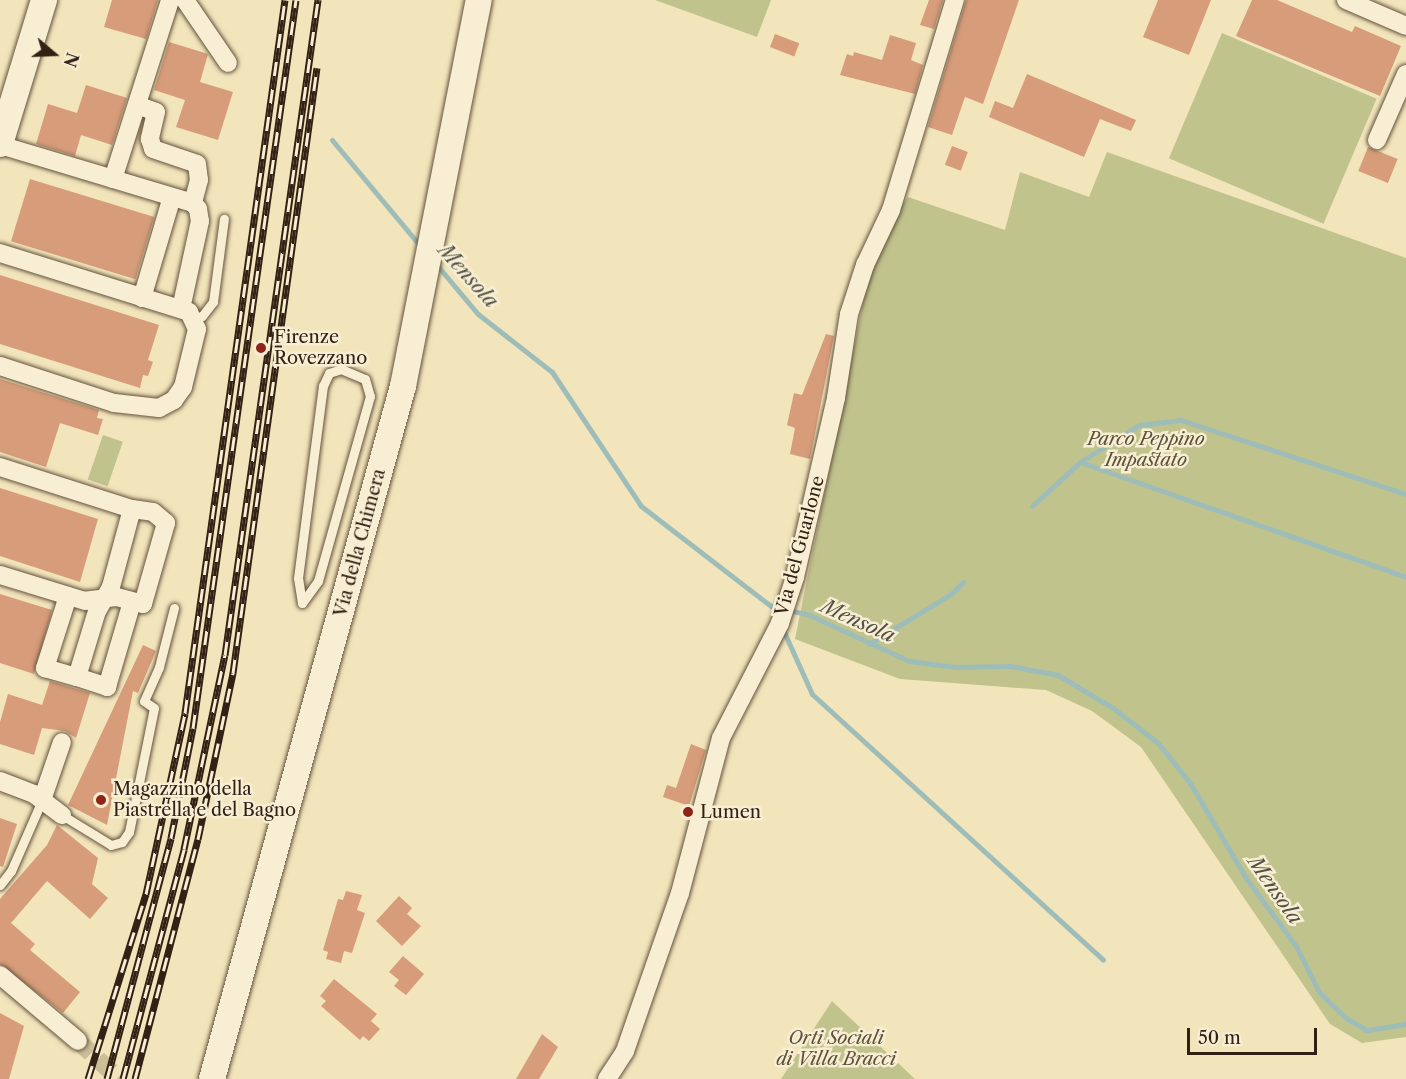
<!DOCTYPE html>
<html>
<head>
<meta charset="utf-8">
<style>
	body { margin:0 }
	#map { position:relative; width:1406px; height:1079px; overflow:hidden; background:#f3e5bb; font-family:"Libre Caslon Text",serif }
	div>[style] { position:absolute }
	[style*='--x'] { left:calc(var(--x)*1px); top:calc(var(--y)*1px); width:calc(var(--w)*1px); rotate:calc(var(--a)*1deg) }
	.green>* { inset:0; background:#c0c38c; transform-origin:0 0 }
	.stream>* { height:5px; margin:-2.5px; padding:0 2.5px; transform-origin:2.5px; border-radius:2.5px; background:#9ebdb9 }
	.building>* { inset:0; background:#d79c79; transform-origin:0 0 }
	.street-tunnel>* { height:18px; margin-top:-9px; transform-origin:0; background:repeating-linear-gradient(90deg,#cdbe9a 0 18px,transparent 0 27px) }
	.roads { filter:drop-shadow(0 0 2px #63523e) drop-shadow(0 0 2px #63523e) }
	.lane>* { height:9px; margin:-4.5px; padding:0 4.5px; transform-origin:4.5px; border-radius:4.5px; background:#f7eed3 }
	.street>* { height:18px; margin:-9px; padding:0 9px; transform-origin:9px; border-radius:9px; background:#f7eed3 }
	.secondary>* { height:26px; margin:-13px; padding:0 13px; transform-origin:13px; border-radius:13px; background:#f7eed3 }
	.rail>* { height:7px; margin-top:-3.5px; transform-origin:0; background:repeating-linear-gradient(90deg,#f7eed3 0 14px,#332115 0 28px); box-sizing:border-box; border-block:2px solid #332115 }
	.dots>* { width:16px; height:16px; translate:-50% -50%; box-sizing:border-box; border:3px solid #f7eed3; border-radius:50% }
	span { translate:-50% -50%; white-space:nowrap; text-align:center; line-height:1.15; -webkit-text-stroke:5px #f7eed3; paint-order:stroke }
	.poi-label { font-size:18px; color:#332115 }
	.left { translate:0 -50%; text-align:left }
	.park-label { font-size:18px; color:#5d5239; font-style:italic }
	.street-label { font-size:18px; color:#332115 }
	.water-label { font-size:20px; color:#535046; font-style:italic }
	.north { position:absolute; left:24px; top:24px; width:60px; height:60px; -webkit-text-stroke:4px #f7eed3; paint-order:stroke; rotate:109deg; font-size:16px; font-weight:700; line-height:24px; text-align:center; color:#332115 }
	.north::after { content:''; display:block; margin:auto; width:21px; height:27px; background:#332115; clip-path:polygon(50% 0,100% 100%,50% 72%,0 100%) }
	.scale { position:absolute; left:1187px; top:1028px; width:130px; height:27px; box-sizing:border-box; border:3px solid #332115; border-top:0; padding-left:8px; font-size:18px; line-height:21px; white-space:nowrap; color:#332115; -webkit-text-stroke:4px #f7eed3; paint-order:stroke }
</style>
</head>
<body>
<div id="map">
	<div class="green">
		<div style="clip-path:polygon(655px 0,771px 0,757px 37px)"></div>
		<div style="left:1222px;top:33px;width:168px;height:136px;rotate:23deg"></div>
		<div style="clip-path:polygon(1107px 152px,1406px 258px,1406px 1037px,1362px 1043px,1330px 1024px,1141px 747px,1092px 711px,1046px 690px,900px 679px,795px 639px,875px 244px,908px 197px,1005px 230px,1020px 172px,1089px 197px)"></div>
		<div style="left:103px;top:435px;width:21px;height:47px;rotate:19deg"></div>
		<div style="clip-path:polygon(832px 1001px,915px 1079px,781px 1079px)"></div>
	</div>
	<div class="stream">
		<div style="--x:332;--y:140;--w:141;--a:50.2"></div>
		<div style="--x:436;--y:264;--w:65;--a:50"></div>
		<div style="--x:478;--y:314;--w:94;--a:38.1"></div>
		<div style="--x:552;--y:372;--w:161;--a:56.4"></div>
		<div style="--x:641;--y:506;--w:164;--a:37.6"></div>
		<div style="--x:771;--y:606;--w:37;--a:13"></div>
		<div style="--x:807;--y:614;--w:112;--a:24.7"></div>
		<div style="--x:909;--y:661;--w:47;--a:7.3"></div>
		<div style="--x:956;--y:667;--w:55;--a:-1"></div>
		<div style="--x:1011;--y:666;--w:48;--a:10.8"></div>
		<div style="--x:1058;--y:675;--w:64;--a:31"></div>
		<div style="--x:1113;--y:708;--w:57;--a:37.9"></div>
		<div style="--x:1158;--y:743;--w:51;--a:51.3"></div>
		<div style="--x:1190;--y:783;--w:110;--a:59.5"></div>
		<div style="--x:1246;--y:878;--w:84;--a:53.7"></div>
		<div style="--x:1296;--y:946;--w:51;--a:63.4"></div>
		<div style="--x:1319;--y:992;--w:37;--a:44"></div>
		<div style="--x:1346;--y:1018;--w:24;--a:30"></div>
		<div style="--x:1367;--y:1030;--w:39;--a:-9"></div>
		<div style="--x:1080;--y:462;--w:346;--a:19.4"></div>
		<div style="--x:1032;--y:506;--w:65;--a:-42.5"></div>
		<div style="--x:1080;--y:462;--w:70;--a:-32.1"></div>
		<div style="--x:1139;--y:425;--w:42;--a:-6.8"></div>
		<div style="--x:1181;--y:420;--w:237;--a:18.2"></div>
		<div style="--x:784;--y:632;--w:68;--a:65.7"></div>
		<div style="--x:812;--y:694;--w:394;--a:42.4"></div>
		<div style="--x:869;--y:644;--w:96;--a:-31.4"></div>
		<div style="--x:951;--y:594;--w:17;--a:-45"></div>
	</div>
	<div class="building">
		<div style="clip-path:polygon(112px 0,158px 0,146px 39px,104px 27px)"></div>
		<div style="clip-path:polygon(929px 0,943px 0,934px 29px,920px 25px)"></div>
		<div style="clip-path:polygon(966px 0,1019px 0,983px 104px,965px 97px,952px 135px,928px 127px)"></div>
		<div style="clip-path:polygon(1158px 0,1211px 0,1189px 55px,1143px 37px)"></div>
		<div style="clip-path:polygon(1252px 0,1277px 0,1352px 32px,1355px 26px,1401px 46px,1380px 96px,1236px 36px)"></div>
		<div style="left:775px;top:34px;width:26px;height:14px;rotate:21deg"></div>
		<div style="clip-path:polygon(890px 35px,916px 43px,911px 60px,923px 65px,915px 94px,840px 75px,847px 54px,853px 56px,854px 52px,882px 60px)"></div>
		<div style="clip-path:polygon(169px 42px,208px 54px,200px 82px,233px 92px,218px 140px,176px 127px,185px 100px,154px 90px)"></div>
		<div style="clip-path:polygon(1027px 74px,1136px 120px,1131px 131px,1100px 119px,1084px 157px,989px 117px,995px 101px,1013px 108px)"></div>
		<div style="clip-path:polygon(86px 85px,127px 98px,112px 145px,81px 135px,75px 156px,36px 144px,48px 104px,77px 113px)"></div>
		<div style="left:952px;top:146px;width:17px;height:20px;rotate:21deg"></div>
		<div style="left:1368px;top:147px;width:32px;height:26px;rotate:22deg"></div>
		<div style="left:30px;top:179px;width:130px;height:65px;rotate:17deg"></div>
		<div style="clip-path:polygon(0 275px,159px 325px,148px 360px,153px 362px,148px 376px,143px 375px,140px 388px,0 344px)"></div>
		<div style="clip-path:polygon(826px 334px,834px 336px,810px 459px,790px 454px,795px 428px,787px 425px,794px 393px,802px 395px)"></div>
		<div style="clip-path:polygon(0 379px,99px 410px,97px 418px,103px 419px,98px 435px,60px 423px,46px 467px,0 452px)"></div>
		<div style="clip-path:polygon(0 488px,98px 519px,80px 582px,0 556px)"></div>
		<div style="clip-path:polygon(0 594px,52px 610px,34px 674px,0 663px)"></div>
		<div style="clip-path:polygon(143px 645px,156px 651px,138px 693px,133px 691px,107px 825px,68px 805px)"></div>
		<div style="clip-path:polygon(50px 681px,90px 693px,76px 738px,65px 731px,42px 728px,34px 755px,0 744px,0 722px,8px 694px,42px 705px)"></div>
		<div style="clip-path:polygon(691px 744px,706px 750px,689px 806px,663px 797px,667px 785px,676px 788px)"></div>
		<div style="clip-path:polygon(0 818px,17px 824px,3px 867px,0 866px)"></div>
		<div style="clip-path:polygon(57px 825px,98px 858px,92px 884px,108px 898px,90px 919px,47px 881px,11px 923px,35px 944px,30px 950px,80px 992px,63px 1013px,0 964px,0 899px,47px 845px)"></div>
		<div style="clip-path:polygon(346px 891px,362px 895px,357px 910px,365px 913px,352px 953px,344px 951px,341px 963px,326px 959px,328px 952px,323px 950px,338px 899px,343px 900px)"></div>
		<div style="clip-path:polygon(399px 896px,412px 908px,407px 914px,421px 926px,402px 946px,376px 921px)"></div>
		<div style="clip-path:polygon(403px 956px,424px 974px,406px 995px,394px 986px,399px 980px,389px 972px)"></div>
		<div style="clip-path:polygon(334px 979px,377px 1014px,371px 1021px,380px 1029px,369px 1041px,363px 1036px,360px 1040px,321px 1006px,326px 1001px,320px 996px)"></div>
		<div style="clip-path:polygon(0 1013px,24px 1026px,9px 1079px,0 1079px)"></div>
		<div style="clip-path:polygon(542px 1034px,558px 1047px,539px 1079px,516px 1079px)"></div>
	</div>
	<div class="street-tunnel">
		<div style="--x:78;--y:1041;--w:56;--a:42.8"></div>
	</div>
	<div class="roads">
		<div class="lane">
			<div style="--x:195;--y:318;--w:7;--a:-16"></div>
			<div style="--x:202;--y:316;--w:18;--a:-52"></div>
			<div style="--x:213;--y:302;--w:84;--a:-82.5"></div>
			<div style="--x:341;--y:369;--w:26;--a:23"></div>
			<div style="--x:365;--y:379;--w:18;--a:74"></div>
			<div style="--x:370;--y:396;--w:192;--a:105.7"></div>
			<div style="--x:318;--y:581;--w:27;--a:126"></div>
			<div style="--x:302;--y:603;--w:25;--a:-99"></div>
			<div style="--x:298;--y:578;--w:194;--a:-82.6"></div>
			<div style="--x:323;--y:386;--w:14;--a:-65"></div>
			<div style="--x:329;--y:373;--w:13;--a:-18"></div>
			<div style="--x:62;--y:815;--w:57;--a:31.5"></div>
			<div style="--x:111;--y:845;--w:11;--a:-15"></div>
			<div style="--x:122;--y:842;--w:12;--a:-55"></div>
			<div style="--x:129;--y:832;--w:126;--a:-78.6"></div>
			<div style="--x:154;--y:708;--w:12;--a:-145"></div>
			<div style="--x:144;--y:701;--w:37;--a:-66"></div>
			<div style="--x:159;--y:667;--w:61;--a:-75.7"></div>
			<div style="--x:0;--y:885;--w:18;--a:-52"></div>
			<div style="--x:11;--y:871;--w:77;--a:-66.4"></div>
		</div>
		<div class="street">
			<div style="--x:185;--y:0;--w:76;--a:55.7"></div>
			<div style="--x:1346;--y:0;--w:65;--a:23.4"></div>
			<div style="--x:137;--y:105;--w:20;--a:20"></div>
			<div style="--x:156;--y:112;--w:28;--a:103"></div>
			<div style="--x:150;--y:139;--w:10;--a:73"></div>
			<div style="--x:153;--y:149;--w:46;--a:18.8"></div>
			<div style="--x:197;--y:164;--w:16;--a:83"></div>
			<div style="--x:199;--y:180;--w:24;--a:105"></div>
			<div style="--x:1377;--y:140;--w:72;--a:-66.3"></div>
			<div style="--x:0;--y:145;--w:118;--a:16.7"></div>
			<div style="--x:113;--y:179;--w:188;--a:-72.3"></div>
			<div style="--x:113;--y:179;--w:84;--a:16.7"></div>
			<div style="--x:193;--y:203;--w:8;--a:50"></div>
			<div style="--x:198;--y:209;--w:12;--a:81"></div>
			<div style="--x:200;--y:221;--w:90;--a:102.2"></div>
			<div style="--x:0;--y:253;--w:198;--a:17.3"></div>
			<div style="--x:189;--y:312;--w:19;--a:65"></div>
			<div style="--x:197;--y:329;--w:60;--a:103.6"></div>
			<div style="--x:183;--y:387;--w:16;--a:125"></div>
			<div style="--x:174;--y:400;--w:17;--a:152"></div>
			<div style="--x:159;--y:408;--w:45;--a:-173.7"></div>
			<div style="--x:114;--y:403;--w:120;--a:-162"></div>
			<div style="--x:142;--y:298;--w:105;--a:-73.5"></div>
			<div style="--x:0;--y:467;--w:139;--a:17.7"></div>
			<div style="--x:132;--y:509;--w:21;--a:8"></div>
			<div style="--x:153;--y:512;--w:17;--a:40"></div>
			<div style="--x:166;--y:523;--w:84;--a:105.9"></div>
			<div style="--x:143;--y:604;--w:28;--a:-165"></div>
			<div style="--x:116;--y:597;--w:31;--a:173"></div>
			<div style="--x:85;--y:601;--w:89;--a:-163"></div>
			<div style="--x:132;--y:509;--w:81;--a:105.1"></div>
			<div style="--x:111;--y:587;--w:28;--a:120"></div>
			<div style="--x:97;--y:611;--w:69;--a:106.9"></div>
			<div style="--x:77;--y:677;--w:32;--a:18"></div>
			<div style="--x:107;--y:687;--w:89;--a:-73.6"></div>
			<div style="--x:68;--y:596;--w:76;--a:107.7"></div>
			<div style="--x:45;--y:668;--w:33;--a:16"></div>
			<div style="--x:0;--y:781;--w:36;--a:21"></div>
			<div style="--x:34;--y:794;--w:35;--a:37"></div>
			<div style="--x:42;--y:800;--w:61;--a:-71"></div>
			<div style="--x:0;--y:975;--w:102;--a:40.2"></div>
			<div style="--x:607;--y:1079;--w:33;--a:-57"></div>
			<div style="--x:625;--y:1051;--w:167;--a:-70.8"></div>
			<div style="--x:680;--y:893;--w:160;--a:-75.2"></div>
			<div style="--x:721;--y:738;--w:129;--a:-62.8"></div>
			<div style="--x:780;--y:623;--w:48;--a:-71.9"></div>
			<div style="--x:795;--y:577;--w:184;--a:-77.1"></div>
			<div style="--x:836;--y:398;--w:85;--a:-81.2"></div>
			<div style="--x:849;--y:314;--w:52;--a:-71.9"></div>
			<div style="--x:865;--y:265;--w:61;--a:-64.7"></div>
			<div style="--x:891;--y:210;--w:220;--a:-73.1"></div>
		</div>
		<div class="secondary">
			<div style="--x:0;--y:144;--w:151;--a:-73"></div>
			<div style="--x:212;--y:1079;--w:719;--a:-74.59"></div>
			<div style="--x:403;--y:386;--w:393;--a:-78.9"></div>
		</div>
	</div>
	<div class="rail">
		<div style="--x:88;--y:1079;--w:194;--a:-72.6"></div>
		<div style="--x:146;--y:894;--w:185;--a:-77.8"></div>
		<div style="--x:185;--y:713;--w:720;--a:-82.02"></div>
		<div style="--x:107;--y:1079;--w:249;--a:-75.1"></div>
		<div style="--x:171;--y:838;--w:112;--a:-78.7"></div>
		<div style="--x:193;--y:728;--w:735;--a:-81.95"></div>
		<div style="--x:123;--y:1079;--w:238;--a:-75.1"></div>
		<div style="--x:184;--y:849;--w:198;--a:-78.1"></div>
		<div style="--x:225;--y:655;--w:662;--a:-81.92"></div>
		<div style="--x:135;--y:1079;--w:248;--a:-75.3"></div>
		<div style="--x:198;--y:839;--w:170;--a:-78.1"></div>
		<div style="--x:233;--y:673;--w:611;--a:-82.1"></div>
	</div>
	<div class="dots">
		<div style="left:261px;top:348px;background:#8f2418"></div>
		<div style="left:101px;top:800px;background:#8f2418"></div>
		<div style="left:688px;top:812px;background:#8f2418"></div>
	</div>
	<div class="poi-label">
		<span class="left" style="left:274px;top:348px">Firenze<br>Rovezzano</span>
		<span class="left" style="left:113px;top:800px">Magazzino della<br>Piastrella e del Bagno</span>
		<span class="left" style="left:700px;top:812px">Lumen</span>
	</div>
	<div class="park-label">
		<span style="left:1146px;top:450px">Parco Peppino<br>Impastato</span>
		<span style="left:836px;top:1049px">Orti Sociali<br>di Villa Bracci</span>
	</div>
	<div class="street-label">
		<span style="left:360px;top:543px;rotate:-75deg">Via della Chimera</span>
		<span style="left:800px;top:546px;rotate:-75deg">Via del Guarlone</span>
	</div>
	<div class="water-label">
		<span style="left:468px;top:276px;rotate:48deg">Mensola</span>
		<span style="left:858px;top:621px;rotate:24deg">Mensola</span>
		<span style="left:1275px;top:890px;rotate:55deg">Mensola</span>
	</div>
	<div class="north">N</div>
	<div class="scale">50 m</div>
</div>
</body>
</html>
